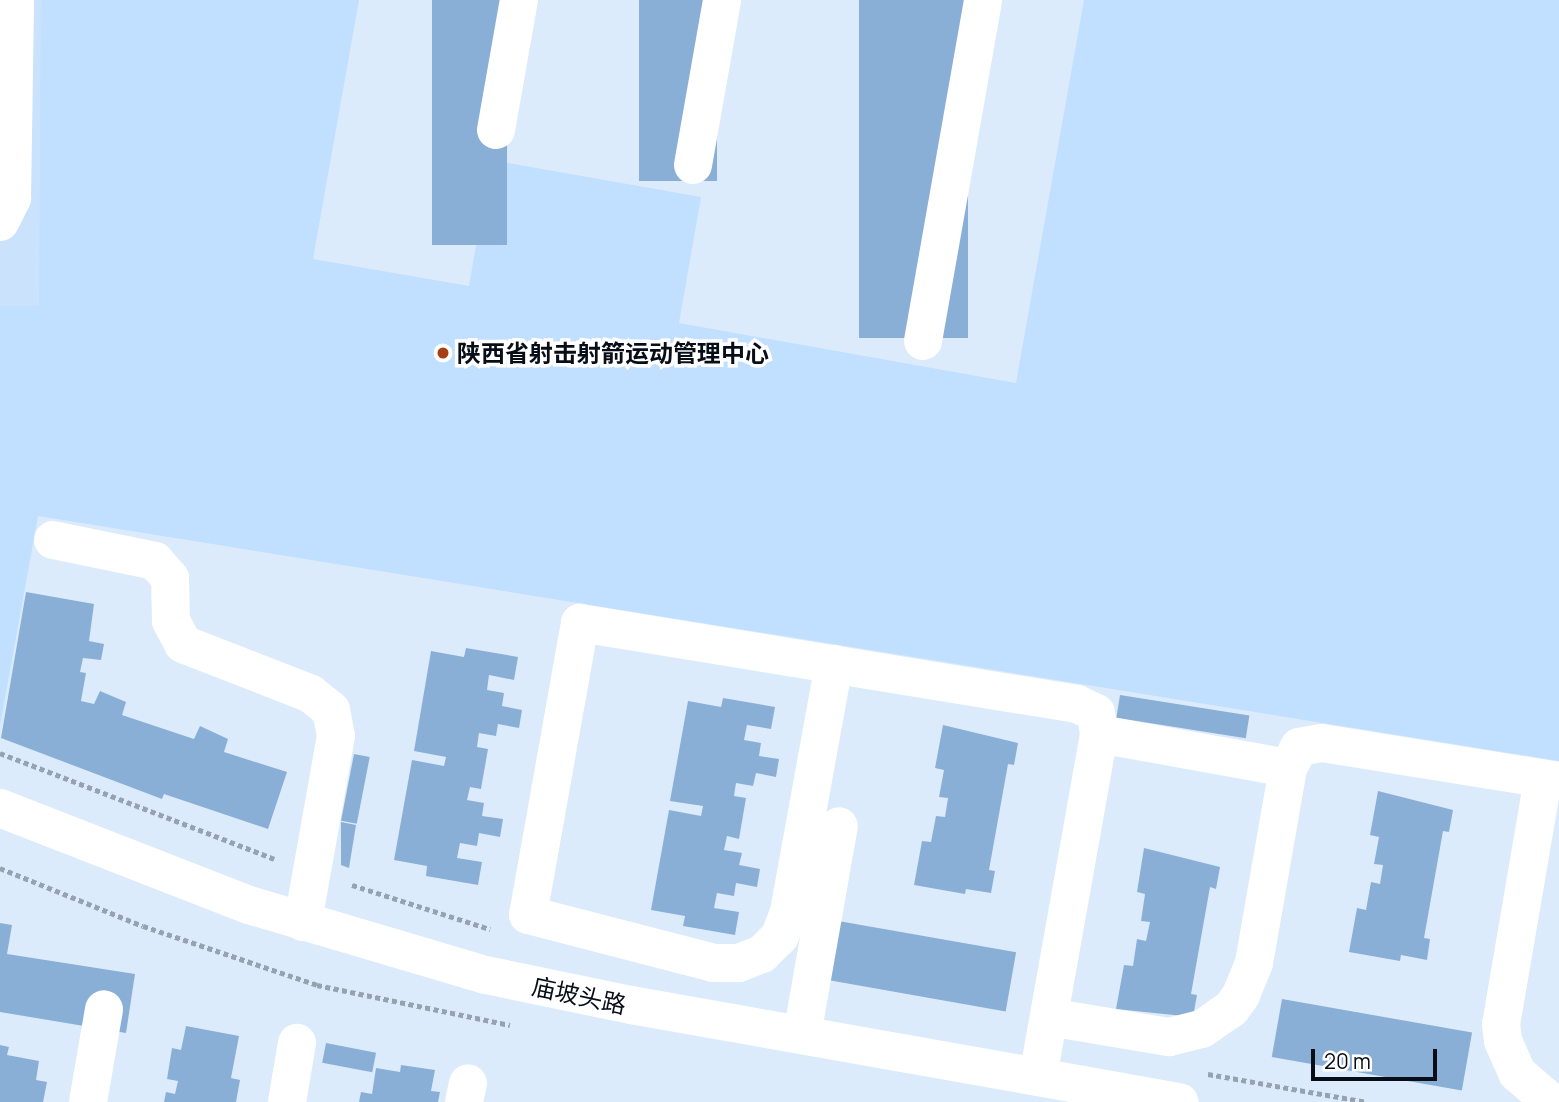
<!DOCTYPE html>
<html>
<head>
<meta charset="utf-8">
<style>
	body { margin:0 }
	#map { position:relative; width:1559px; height:1102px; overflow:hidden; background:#dcebfb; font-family:Manrope,"Noto Sans SC",sans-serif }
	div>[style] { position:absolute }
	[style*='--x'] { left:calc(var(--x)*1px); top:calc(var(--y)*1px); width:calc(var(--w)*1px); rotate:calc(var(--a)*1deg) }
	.built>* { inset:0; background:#cae2fc; transform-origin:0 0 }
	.green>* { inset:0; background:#c1dfff }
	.building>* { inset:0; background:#8aafd7; transform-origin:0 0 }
	.path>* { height:4.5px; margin-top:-2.25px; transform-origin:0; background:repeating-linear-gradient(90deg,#95a2af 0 5px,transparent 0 8.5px) }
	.minor>* { height:38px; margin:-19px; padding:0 19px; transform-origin:19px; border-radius:19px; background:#fff }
	.dots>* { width:19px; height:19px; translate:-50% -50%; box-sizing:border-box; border:4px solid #fff; border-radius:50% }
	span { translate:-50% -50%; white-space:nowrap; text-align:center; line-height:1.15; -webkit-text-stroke:7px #fff; paint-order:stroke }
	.poi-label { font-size:24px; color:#070e17; font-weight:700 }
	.left { translate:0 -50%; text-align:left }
	.street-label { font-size:24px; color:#070e17 }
	.scale { position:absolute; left:1311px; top:1049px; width:126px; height:32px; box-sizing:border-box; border:4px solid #070e17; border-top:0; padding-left:9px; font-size:21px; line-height:24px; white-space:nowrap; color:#070e17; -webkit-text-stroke:5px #fff; paint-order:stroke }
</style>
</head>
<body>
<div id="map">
	<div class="built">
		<div style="left:0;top:0;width:41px;height:306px"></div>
	</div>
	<div class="green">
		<div style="clip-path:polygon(41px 0,359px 0,313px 259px,469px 286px,491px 160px,701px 197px,679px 323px,1016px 383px,1084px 0,1559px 0,1559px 761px,38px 516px,0 726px,0 306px,39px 306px)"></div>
	</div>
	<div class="building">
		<div style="left:432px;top:0;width:75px;height:245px"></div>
		<div style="left:639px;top:0;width:78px;height:181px"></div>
		<div style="left:859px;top:0;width:109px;height:338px"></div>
		<div style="clip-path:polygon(26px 592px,94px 604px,89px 641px,104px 644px,101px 660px,83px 658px,80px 672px,86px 673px,81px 701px,94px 704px,100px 691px,126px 702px,122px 715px,194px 739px,200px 726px,228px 739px,224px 752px,287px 772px,268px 829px,164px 794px,162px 799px,1px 738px)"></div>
		<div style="clip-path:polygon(466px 648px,518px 657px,514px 680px,489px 675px,487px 690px,504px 693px,502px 706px,522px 710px,519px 728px,498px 724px,496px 736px,479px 733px,477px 747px,488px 749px,481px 789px,470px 787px,467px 800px,484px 803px,482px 816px,503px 819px,500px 837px,479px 833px,477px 846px,460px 843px,457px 858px,482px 862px,478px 885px,426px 876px,427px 866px,394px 860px,412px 760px,444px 766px,446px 757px,414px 751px,431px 651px,464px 657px)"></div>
		<div style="left:1120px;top:695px;width:131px;height:23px;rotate:9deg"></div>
		<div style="clip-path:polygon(723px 698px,775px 707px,771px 729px,747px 725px,744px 740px,761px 743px,759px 756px,779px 759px,776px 777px,756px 773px,753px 786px,736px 783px,734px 796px,746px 798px,739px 839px,727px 836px,724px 850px,742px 853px,739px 865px,760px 869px,757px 887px,736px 883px,734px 896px,717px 893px,714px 908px,739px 912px,735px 935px,683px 926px,685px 916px,651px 910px,669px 810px,701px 816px,703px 806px,670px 801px,688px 701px,721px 707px)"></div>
		<div style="clip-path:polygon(943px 725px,1018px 743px,1014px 765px,1008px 764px,989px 870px,995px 871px,991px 893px,966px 889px,965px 894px,914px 885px,922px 841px,931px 842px,936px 816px,945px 817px,948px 798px,939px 797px,944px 770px,935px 768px)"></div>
		<div style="left:354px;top:754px;width:16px;height:68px;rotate:11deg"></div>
		<div style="clip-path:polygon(1378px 791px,1453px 810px,1449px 832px,1443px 831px,1424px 938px,1430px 939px,1427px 960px,1401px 955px,1400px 961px,1349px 952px,1357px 908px,1366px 910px,1371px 882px,1380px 884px,1383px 865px,1374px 864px,1379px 837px,1370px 835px)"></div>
		<div style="clip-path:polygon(341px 822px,356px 825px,349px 868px,341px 865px)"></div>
		<div style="clip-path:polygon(1144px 848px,1220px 867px,1216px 889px,1210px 887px,1191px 994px,1197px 995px,1193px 1017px,1116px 1009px,1124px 965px,1133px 966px,1137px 939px,1146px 941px,1150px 922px,1141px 921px,1145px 894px,1137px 892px)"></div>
		<div style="left:827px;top:919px;width:192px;height:60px;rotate:10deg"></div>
		<div style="clip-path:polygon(0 923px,12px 925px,7px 954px,135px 974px,126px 1033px,0 1012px)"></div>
		<div style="left:1282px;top:999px;width:193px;height:59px;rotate:10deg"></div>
		<div style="clip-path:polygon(186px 1026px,239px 1036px,231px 1078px,240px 1080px,236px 1102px,164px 1102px,166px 1092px,175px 1094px,178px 1081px,167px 1079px,172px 1048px,181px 1050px)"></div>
		<div style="left:326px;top:1043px;width:51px;height:20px;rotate:11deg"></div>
		<div style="clip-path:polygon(0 1045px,9px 1047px,7px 1055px,39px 1061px,36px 1080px,47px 1082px,43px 1102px,0 1102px)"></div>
		<div style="clip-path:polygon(401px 1065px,435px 1070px,431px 1091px,440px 1092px,438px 1102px,359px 1102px,361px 1092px,372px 1094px,376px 1068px,400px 1072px)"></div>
	</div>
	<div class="path">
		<div style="--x:0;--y:753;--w:294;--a:21.1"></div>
		<div style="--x:0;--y:868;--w:154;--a:22.1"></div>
		<div style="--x:143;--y:926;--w:184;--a:18.7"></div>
		<div style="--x:317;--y:985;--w:197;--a:11.7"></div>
		<div style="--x:352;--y:885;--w:145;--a:17.7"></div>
		<div style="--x:1208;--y:1074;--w:160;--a:10"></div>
	</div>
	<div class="minor">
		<div style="--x:496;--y:130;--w:132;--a:-80"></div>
		<div style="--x:693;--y:165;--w:168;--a:-80"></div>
		<div style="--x:0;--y:222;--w:27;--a:-63"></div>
		<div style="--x:12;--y:198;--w:198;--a:-89.1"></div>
		<div style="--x:923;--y:341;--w:346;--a:-80"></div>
		<div style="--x:53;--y:540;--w:104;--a:11.6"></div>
		<div style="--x:155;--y:561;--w:23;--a:49"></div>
		<div style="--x:170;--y:578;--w:43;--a:88.7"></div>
		<div style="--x:171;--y:621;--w:26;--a:62"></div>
		<div style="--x:183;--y:644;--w:137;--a:21.3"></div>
		<div style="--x:311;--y:694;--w:26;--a:39"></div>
		<div style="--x:331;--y:710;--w:26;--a:79"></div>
		<div style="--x:336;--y:736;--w:189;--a:100.1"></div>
		<div style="--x:834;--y:664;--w:252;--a:100.3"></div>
		<div style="--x:789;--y:912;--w:26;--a:111"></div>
		<div style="--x:780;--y:936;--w:25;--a:135"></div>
		<div style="--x:762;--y:954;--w:25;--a:159"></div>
		<div style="--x:739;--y:963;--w:25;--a:180"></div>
		<div style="--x:714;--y:963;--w:192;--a:-165.5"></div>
		<div style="--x:528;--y:915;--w:297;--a:-79.9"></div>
		<div style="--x:580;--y:623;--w:504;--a:9.26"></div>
		<div style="--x:1077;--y:704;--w:21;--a:25"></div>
		<div style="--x:1096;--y:713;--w:21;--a:82"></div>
		<div style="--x:1099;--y:734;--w:192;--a:10.2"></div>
		<div style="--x:1288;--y:768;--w:24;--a:-62"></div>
		<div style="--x:1299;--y:747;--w:23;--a:-10"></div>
		<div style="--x:1322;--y:743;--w:240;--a:9.1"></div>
		<div style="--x:1543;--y:779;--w:249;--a:99.7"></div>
		<div style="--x:1501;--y:1024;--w:17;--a:83"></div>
		<div style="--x:1503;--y:1041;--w:35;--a:66"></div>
		<div style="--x:1517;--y:1073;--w:45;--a:40.5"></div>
		<div style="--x:0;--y:808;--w:267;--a:21.3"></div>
		<div style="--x:249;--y:905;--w:247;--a:16.5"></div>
		<div style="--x:486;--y:975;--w:148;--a:11.7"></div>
		<div style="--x:631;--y:1005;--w:557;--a:10.04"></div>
		<div style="--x:1049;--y:1017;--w:122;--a:9.5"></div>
		<div style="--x:1169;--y:1037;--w:34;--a:-14"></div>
		<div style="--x:1202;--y:1029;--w:35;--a:-35"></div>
		<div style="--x:1231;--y:1009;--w:17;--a:-54"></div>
		<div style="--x:1241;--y:995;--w:35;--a:-68"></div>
		<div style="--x:1254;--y:963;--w:198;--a:-80.1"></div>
		<div style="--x:802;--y:1035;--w:212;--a:-80"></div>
		<div style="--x:1038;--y:1077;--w:348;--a:-79.9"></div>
		<div style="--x:88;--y:1102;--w:94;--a:-80.2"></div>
		<div style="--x:287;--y:1102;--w:60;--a:-80.4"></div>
		<div style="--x:464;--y:1102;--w:19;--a:-78"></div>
	</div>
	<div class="dots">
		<div style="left:443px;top:353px;background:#a53f14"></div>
	</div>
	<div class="poi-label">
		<span class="left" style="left:457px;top:353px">陕西省射击射箭运动管理中心</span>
	</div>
	<div class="street-label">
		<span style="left:579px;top:995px;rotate:12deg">庙坡头路</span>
	</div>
	<div class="scale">20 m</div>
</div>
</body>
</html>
